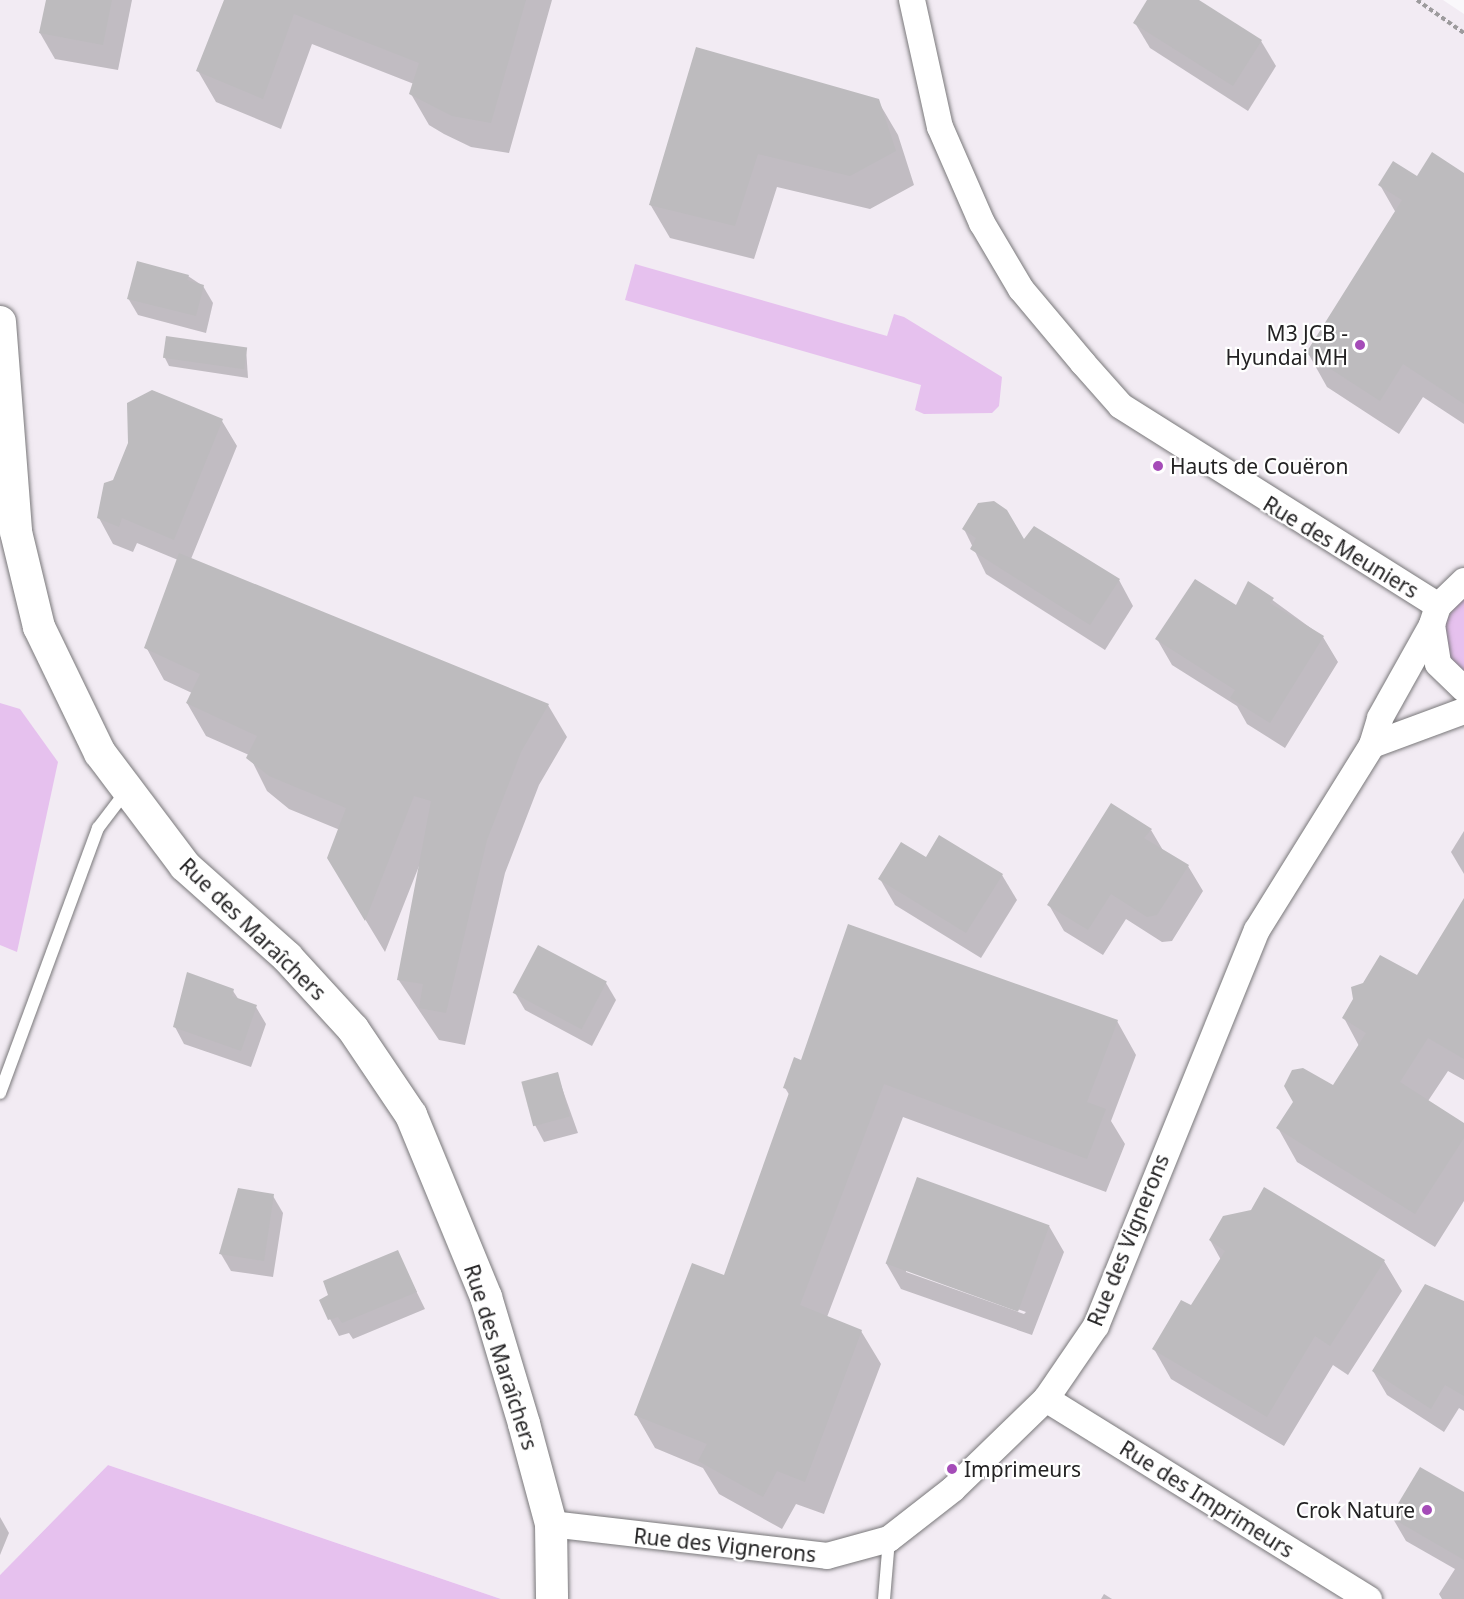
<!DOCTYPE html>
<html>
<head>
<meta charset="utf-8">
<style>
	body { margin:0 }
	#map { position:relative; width:1464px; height:1599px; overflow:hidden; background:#faf8fb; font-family:"Noto Sans",sans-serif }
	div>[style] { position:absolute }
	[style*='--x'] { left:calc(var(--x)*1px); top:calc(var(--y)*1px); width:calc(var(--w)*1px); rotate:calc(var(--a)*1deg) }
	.built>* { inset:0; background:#f2ebf3 }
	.green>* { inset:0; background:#e6c1ee }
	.shadow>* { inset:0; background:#0003 }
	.building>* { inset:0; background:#bdbbbe; transform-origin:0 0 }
	.path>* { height:4px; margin-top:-2px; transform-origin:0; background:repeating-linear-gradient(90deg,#9d9b9d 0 4.5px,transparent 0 7.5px) }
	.roads { filter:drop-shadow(0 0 2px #79787a) drop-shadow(0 0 2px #79787a) }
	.service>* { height:12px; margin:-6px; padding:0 6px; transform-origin:6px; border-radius:6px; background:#fff }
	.minor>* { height:26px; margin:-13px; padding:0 13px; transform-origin:13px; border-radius:13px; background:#fff }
	.tertiary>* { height:32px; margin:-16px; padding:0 16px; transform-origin:16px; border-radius:16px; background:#fff }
	.dots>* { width:16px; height:16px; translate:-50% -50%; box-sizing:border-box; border:3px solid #fff; border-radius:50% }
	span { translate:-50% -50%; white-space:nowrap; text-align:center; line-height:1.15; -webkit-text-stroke:4.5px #fff; paint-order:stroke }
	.poi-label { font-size:21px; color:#232223 }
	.right { translate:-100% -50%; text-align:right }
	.left { translate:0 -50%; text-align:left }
	.street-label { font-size:21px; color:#232223 }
</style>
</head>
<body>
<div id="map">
	<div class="built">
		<div style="clip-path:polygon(0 0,1443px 0,1464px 14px,1464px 1599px,501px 1599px,108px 1465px,0 1575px)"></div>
	</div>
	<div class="green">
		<div style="clip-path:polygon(635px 264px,887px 336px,894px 314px,904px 317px,1002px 377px,999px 406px,992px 413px,924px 414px,915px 410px,921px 385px,625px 300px)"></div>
		<div style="clip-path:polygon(1464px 594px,1464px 673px,1449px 656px,1444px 623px)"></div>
		<div style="clip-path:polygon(0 703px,20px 709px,58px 762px,17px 952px,0 945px)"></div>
		<div style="clip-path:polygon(108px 1465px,501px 1599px,0 1599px,0 1575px)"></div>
	</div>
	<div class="shadow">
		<div style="clip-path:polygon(48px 0,132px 0,118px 70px,55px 59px,40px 33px)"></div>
		<div style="clip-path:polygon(225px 0,552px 0,509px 153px,471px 147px,444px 134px,429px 125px,411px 94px,414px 84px,312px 44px,281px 129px,216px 102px,198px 71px)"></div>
		<div style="clip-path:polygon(1149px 0,1197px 0,1261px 41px,1276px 66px,1248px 111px,1150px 48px,1135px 23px)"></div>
		<div style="clip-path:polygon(697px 49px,878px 101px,898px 135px,914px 185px,870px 209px,777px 187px,754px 259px,670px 238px,650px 204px)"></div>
		<div style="clip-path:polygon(1464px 176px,1464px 424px,1423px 397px,1399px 434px,1327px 387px,1308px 353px,1396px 213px,1380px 185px)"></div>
		<div style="clip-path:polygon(188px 276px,203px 286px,213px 303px,206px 333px,138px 315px,128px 298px)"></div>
		<div style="clip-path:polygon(246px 348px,248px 378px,169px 366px,165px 358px)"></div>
		<div style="clip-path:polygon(153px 391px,222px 421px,237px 446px,191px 559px,548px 705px,567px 737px,539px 785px,505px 873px,465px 1045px,439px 1040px,398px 979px,421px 861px,385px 952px,348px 891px,340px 830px,289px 809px,267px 791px,249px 755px,206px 736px,187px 703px,192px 693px,164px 680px,146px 647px,178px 560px,137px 543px,133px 552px,113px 544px,99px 518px)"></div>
		<div style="clip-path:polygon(964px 529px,1024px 542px,1119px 580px,1133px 606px,1105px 650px,986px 574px)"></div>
		<div style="clip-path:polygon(1249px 583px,1323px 637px,1338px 662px,1285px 748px,1247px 724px,1237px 706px,1172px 665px,1157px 639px,1236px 607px)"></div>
		<div style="clip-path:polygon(1151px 830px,1164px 852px,1188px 866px,1203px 891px,1172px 941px,1162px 942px,1126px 919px,1103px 955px,1064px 931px,1049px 905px)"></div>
		<div style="clip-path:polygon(1464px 831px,1464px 874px,1451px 852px)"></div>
		<div style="clip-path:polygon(927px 859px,1002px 875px,1017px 900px,981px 958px,895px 905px,880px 879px)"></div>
		<div style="clip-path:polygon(1464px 932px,1464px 1080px,1448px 1071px,1428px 1101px,1464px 1125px,1464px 1201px,1435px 1247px,1297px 1162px,1278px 1128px,1333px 1087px,1359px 1046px,1344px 1018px,1417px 977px)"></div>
		<div style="clip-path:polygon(539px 947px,606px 983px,616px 1000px,592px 1046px,525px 1010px,515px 993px)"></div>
		<div style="clip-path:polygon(233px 991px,239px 1000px,256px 1007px,266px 1024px,251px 1067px,184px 1044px,175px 1027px)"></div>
		<div style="clip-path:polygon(1117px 1021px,1136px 1055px,1111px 1121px,1125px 1144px,1106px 1192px,903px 1117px,827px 1317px,861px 1331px,881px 1364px,824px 1514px,796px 1504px,782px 1529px,719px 1494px,703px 1468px,655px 1448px,636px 1415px,725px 1277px,790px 1096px,785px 1088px,802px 1062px)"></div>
		<div style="clip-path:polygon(557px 1074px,578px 1133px,544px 1142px,535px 1125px)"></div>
		<div style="clip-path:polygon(1265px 1189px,1384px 1261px,1402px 1291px,1348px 1375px,1333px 1365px,1284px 1446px,1171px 1379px,1154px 1349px,1192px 1307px,1221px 1260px,1210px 1240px,1252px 1212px)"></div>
		<div style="clip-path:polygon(273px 1196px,283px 1213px,273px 1277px,231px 1271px,221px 1254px)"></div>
		<div style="clip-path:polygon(evenodd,1049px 1226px,1064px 1252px,1032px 1335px,901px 1289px,886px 1263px,1049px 1226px,906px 1269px,1026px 1312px,1024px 1314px,906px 1272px,906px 1269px)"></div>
		<div style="clip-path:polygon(397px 1252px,425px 1309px,353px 1339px,349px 1333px,339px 1336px,330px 1319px)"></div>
		<div style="clip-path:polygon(1426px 1285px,1464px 1302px,1464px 1411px,1459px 1408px,1444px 1432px,1387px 1395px,1373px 1371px)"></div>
		<div style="clip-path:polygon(1464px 1494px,1464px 1599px,1442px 1599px,1439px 1594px,1455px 1569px,1406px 1541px,1392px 1517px)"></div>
		<div style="clip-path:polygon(0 1517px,9px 1533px,0 1555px)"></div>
		<div style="clip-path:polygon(1104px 1594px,1112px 1599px,1101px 1599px)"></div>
	</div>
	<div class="building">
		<div style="clip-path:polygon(46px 0,112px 0,103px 45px,39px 33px)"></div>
		<div style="clip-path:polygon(224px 0,526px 0,491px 123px,452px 116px,409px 94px,419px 63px,294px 14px,263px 99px,196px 71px)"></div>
		<div style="clip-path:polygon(1147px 0,1199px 0,1262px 40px,1233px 86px,1133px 23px)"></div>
		<div style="clip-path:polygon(696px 47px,879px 99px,896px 151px,850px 176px,758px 154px,735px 226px,649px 205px)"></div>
		<div style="clip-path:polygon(1432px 152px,1464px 173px,1464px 404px,1403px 364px,1380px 401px,1306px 353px,1402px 200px,1378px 185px,1393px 161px,1417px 176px)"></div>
		<div style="clip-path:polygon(137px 261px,189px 275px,187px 280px,204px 285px,196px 316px,127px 299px)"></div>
		<div style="left:166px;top:336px;width:82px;height:22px;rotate:8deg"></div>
		<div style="clip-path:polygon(152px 390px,223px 419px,174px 540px,122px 518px,119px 527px,97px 518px,104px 483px,113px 480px,128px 443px,127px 403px)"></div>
		<div style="clip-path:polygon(994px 501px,1007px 510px,1024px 539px,1034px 526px,1120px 579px,1090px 625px,970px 549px,976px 538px,962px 529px,978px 503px)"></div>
		<div style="clip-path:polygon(179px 553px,549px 704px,521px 752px,487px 840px,446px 1013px,419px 1008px,423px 984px,397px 980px,431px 801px,414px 796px,365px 921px,327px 858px,346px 808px,269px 776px,246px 758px,257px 736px,186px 703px,200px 674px,144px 648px)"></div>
		<div style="clip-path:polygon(1195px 579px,1236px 605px,1248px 581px,1274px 598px,1270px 603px,1324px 636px,1270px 723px,1230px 698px,1235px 690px,1155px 639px)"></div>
		<div style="clip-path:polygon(1111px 803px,1152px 829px,1144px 838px,1189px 865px,1157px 915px,1147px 917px,1111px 894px,1088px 930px,1047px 905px)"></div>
		<div style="clip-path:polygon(939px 835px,1003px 874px,966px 933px,878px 879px,901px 842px,926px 857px)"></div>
		<div style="clip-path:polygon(1464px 898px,1464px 1059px,1428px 1038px,1400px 1082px,1464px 1123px,1464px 1138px,1415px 1214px,1276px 1128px,1293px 1102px,1284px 1086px,1292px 1070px,1303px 1068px,1333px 1085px,1366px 1033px,1342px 1018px,1353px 999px,1351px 987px,1363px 983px,1380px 955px,1417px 975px)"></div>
		<div style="clip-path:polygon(848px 924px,1118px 1020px,1087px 1102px,1106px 1109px,1087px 1159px,884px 1084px,800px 1305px,862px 1330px,805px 1482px,777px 1471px,763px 1497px,698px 1461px,707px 1444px,634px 1415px,692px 1263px,724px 1275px,790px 1090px,783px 1088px,794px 1057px,801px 1060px)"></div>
		<div style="left:538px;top:945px;width:78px;height:54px;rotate:28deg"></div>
		<div style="clip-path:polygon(187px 972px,234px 989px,232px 996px,257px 1005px,241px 1051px,173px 1027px)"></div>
		<div style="left:558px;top:1072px;width:46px;height:38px;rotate:75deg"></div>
		<div style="left:917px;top:1177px;width:141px;height:92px;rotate:20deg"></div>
		<div style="clip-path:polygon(1264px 1187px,1385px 1260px,1330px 1346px,1315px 1336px,1267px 1417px,1152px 1349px,1181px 1300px,1191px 1305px,1225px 1251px,1209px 1240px,1223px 1216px,1251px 1210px)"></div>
		<div style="clip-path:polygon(238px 1188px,274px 1194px,264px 1261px,219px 1254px)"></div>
		<div style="clip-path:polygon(398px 1250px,417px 1292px,342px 1323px,338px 1317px,328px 1320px,319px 1300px,328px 1295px,323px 1281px)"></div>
		<div style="clip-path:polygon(1425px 1284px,1464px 1301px,1464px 1396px,1445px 1385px,1431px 1409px,1372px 1371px)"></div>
		<div style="clip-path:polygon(1420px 1467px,1464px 1492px,1464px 1560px,1390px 1517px)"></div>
	</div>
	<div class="path">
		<div style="--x:1417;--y:0;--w:57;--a:35.1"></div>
	</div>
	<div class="roads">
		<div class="service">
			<div style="--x:0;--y:1093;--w:283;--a:-69.7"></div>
			<div style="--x:98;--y:828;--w:48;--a:-52.7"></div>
			<div style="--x:884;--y:1599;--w:60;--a:-85.2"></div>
		</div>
		<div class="minor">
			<div style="--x:912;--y:0;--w:130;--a:77.6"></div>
			<div style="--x:940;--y:127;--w:105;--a:66.4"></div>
			<div style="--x:982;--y:223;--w:77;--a:59.4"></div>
			<div style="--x:1021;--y:289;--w:97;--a:50"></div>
			<div style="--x:1083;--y:363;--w:57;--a:48.5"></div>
			<div style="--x:1121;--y:406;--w:375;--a:32.2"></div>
			<div style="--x:1464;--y:581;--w:36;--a:136"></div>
			<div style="--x:1438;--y:606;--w:20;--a:108"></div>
			<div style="--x:1432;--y:625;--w:39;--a:81"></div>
			<div style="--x:1438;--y:664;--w:36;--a:44"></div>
			<div style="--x:1372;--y:745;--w:98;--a:-20.3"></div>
			<div style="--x:1046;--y:1399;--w:380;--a:31.8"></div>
			<div style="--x:551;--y:1524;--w:278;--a:6.6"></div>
			<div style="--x:827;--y:1556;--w:64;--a:-15.3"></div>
			<div style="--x:889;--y:1539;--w:81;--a:-38"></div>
			<div style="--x:953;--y:1489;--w:129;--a:-44.1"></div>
			<div style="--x:1046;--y:1399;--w:88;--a:-55.6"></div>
			<div style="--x:1096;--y:1326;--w:427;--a:-67.9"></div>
			<div style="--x:1257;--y:930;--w:218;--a:-58.1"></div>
			<div style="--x:1372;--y:745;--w:28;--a:-73"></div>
			<div style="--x:1380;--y:718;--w:107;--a:-60.8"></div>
		</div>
		<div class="tertiary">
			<div style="--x:0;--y:322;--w:211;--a:85.6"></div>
			<div style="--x:16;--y:532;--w:98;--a:76.4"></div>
			<div style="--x:39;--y:627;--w:140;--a:64.2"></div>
			<div style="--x:100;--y:753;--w:141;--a:53"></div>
			<div style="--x:185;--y:866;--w:137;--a:41.7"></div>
			<div style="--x:287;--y:957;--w:98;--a:47.5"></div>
			<div style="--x:353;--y:1029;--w:104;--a:56"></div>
			<div style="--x:411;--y:1115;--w:197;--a:67.6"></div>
			<div style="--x:486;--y:1297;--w:133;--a:73.3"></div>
			<div style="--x:524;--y:1424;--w:104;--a:74.9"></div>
			<div style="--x:551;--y:1524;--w:75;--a:89.2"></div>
		</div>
	</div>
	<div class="dots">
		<div style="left:1360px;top:345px;background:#a54cb8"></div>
		<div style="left:1158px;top:466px;background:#a54cb8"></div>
		<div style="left:952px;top:1469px;background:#a54cb8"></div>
		<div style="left:1427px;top:1510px;background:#a54cb8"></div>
	</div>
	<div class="poi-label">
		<span class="right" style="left:1348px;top:345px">M3 JCB -<br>Hyundai MH</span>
		<span class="left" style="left:1170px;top:466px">Hauts de Couëron</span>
		<span class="left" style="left:964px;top:1469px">Imprimeurs</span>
		<span class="right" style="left:1415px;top:1510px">Crok Nature</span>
	</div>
	<div class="street-label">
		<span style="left:1341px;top:547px;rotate:31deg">Rue des Meuniers</span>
		<span style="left:253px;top:929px;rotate:44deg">Rue des Maraîchers</span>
		<span style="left:1128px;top:1240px;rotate:-68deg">Rue des Vignerons</span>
		<span style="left:501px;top:1357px;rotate:72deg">Rue des Maraîchers</span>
		<span style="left:1207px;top:1499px;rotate:32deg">Rue des Imprimeurs</span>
		<span style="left:725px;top:1545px;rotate:6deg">Rue des Vignerons</span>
	</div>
</div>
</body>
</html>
